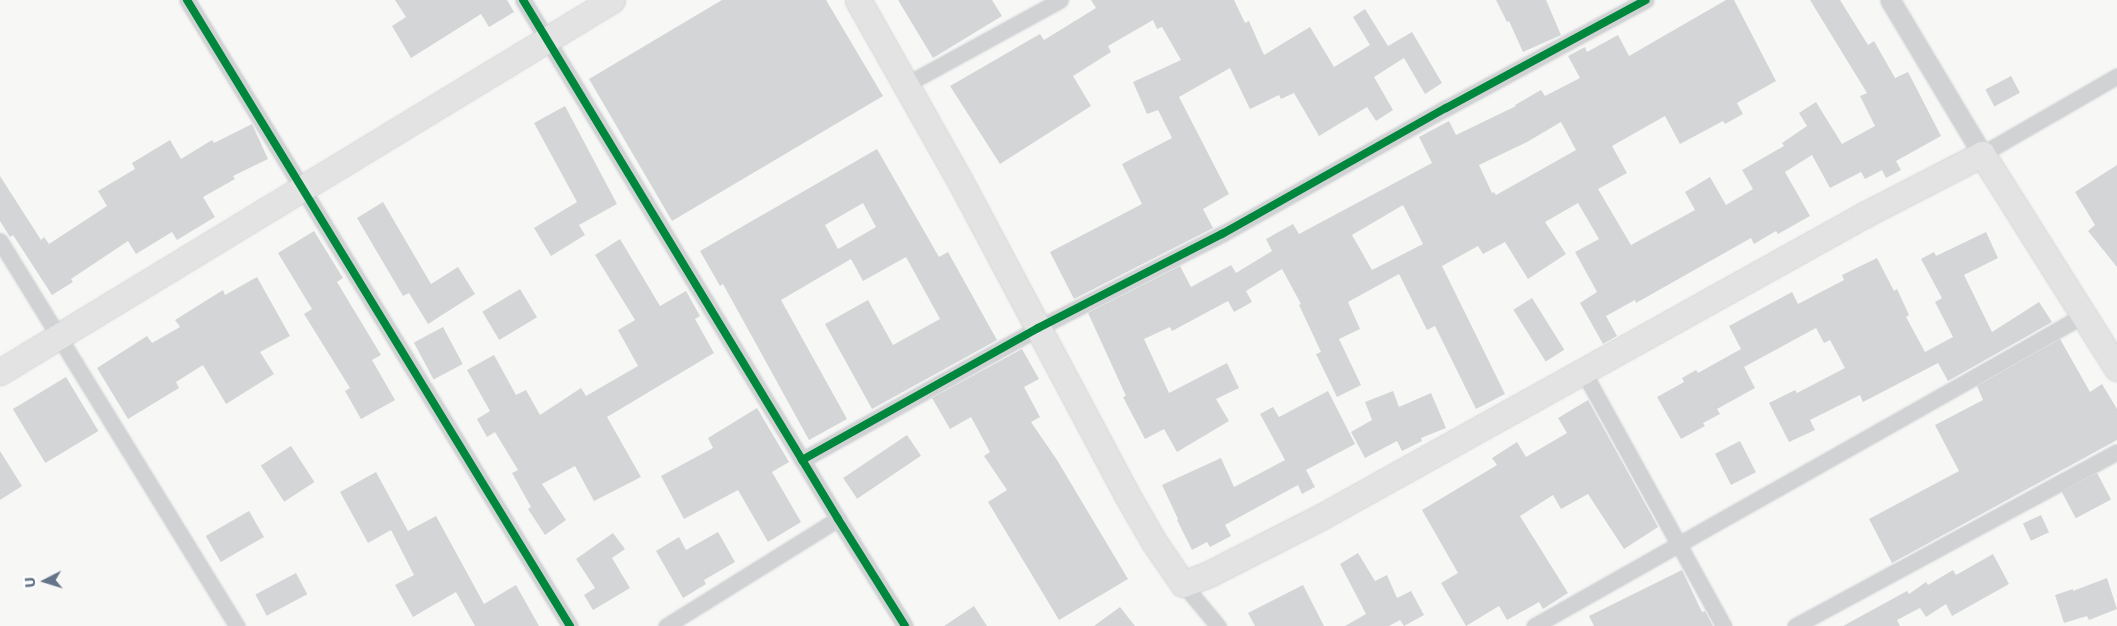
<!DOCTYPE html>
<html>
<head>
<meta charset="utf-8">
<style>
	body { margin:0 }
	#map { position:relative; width:2117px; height:626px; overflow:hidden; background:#f7f7f6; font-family:"DejaVu Sans",sans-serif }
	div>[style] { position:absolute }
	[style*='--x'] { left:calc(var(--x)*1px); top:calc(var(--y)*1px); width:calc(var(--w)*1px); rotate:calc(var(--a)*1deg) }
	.building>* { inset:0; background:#d4d5d6; transform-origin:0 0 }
	.roads { filter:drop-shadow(0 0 1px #d2d3d5) drop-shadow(0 0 1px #d2d3d5) }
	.minor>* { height:15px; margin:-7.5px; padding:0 7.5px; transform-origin:7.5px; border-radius:7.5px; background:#d1d2d3 }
	.tertiary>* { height:19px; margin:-9.5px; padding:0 9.5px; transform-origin:9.5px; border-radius:9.5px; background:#d1d2d3 }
	.trunk>* { height:25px; margin:-12.5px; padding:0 12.5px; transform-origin:12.5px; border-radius:12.5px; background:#e3e3e4 }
	.cycleway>* { height:8px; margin:-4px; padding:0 4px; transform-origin:4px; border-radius:4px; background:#00873e }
	span { translate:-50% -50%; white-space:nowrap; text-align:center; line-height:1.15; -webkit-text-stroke:5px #fff; paint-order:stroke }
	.north { position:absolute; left:20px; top:556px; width:50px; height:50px; -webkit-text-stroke:4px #fff; paint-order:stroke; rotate:265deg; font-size:14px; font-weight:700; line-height:20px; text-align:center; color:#657589 }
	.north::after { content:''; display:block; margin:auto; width:18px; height:22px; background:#657589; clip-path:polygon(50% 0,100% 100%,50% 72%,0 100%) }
</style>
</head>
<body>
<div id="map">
	<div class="building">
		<div style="clip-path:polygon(395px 0,507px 0,514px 12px,489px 27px,481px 14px,411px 58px,392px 26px,406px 17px)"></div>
		<div style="clip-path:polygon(722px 0,826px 0,883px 96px,672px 221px,589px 79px)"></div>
		<div style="clip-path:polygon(898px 0,992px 0,1002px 16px,933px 58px)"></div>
		<div style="clip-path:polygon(1091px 0,1234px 0,1245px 23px,1249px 21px,1264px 55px,1310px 27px,1334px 67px,1370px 45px,1353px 17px,1365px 9px,1388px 46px,1412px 32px,1442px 83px,1425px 94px,1404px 58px,1374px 77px,1393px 110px,1376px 121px,1367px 107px,1319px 136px,1294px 93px,1281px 99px,1279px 95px,1250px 109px,1230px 68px,1179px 97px,1229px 194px,1203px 209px,1213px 228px,1074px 299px,1050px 252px,1142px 204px,1122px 164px,1172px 138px,1158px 110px,1147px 114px,1133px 82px,1181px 60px,1162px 27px,1157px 29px,1153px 20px,1108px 46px,1111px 52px,1073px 76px,1091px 106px,1000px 164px,950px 86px,1040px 34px,1044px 40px,1096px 8px)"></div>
		<div style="clip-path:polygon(1496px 0,1546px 0,1561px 35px,1523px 52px,1509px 21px,1507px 22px)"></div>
		<div style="clip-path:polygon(evenodd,1726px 0,1734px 0,1776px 81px,1737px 103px,1743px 114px,1725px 124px,1723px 121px,1680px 144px,1665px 116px,1612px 146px,1627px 173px,1598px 189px,1631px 245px,1695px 210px,1685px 192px,1710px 177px,1726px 205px,1753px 189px,1742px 170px,1784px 146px,1782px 143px,1807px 126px,1799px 113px,1816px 102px,1842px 144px,1875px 126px,1860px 96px,1867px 93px,1810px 0,1840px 0,1868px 45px,1874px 41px,1895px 78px,1908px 72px,1941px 136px,1896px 161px,1901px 170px,1886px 178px,1882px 170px,1865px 179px,1861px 172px,1830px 188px,1812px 155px,1785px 172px,1810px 216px,1778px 234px,1776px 231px,1754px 244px,1751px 238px,1636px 303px,1635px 300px,1606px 316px,1617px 336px,1603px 344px,1580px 303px,1597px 292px,1575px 252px,1599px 239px,1578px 203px,1545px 222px,1566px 254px,1528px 279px,1505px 242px,1483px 254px,1478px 246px,1442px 266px,1505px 394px,1476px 409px,1435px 326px,1427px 330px,1399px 274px,1348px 302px,1360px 329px,1339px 339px,1361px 385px,1337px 397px,1316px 354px,1321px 352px,1299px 305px,1301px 304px,1282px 269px,1246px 291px,1252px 302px,1234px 312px,1228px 301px,1172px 331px,1170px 327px,1144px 339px,1169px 393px,1227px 363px,1239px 388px,1216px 399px,1229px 421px,1177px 452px,1164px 429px,1145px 439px,1123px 397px,1126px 396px,1088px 313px,1180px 266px,1191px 287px,1231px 265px,1236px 273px,1272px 251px,1266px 239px,1293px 224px,1299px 234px,1432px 163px,1419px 137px,1449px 121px,1456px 135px,1516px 106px,1515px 105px,1541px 90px,1545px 96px,1580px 78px,1568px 56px,1585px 47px,1587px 52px,1618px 35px,1629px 56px,1726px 0,1561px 122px,1576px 150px,1496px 195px,1494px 192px,1492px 193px,1479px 165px,1527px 142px,1561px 122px,1726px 0,1403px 205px,1423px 244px,1372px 270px,1352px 235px,1403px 205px)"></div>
		<div style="left:2011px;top:76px;width:19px;height:29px;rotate:62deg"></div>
		<div style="clip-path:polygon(565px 106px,617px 204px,579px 225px,585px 235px,551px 256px,534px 228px,577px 202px,534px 123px)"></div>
		<div style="clip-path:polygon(252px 124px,268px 159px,233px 176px,235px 179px,203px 197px,215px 217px,177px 240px,172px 232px,136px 254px,128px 241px,71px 279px,73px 282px,52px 295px,13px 235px,10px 237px,0 221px,0 176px,41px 240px,44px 237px,49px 244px,107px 206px,98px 191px,135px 169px,132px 163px,170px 140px,181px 159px,212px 140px,214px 143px)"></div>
		<div style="clip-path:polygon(evenodd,877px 149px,939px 257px,948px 252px,997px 340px,872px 409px,825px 324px,868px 300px,893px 345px,940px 319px,906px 257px,863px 281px,851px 259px,781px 300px,847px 419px,809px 440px,723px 284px,720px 286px,700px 251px,877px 149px,863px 203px,876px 227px,838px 249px,825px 225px,863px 203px)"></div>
		<div style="clip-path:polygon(2117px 165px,2117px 267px,2088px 231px,2095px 225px,2075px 192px)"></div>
		<div style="clip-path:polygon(383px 202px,431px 284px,458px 267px,475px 294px,428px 324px,409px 293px,403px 296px,357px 218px)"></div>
		<div style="clip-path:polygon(314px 231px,343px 278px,337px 282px,381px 355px,372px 360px,395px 400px,361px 419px,345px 391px,350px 388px,304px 314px,312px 309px,278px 253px)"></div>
		<div style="clip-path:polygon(1986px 232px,1998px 258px,1964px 275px,1992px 332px,2039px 302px,2052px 322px,1948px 381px,1938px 363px,1863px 402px,1860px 395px,1810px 420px,1815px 430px,1789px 442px,1769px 403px,1795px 390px,1797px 393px,1845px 368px,1830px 340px,1824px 343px,1816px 328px,1744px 367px,1755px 388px,1717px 409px,1720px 414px,1703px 423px,1705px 426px,1681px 439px,1657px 397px,1684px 382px,1682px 378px,1696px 370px,1698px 373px,1741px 349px,1729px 326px,1792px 292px,1798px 304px,1844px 280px,1842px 275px,1877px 258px,1894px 291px,1897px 289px,1909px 315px,1906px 317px,1925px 352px,1953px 337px,1935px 302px,1942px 298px,1921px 259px,1934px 252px,1936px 256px)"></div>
		<div style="clip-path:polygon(620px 239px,660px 306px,686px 291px,700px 316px,695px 319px,714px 353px,607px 417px,641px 477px,594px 501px,575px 466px,542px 484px,566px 520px,545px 535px,528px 509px,531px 507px,512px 473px,518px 470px,495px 432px,487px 437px,477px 419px,490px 411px,467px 370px,494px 355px,516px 395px,526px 390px,540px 415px,581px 388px,586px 396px,638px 366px,618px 330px,635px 320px,595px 255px)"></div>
		<div style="clip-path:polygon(257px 277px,290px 336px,260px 352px,274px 374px,226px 404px,203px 365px,176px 382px,179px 388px,128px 419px,97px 368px,147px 336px,152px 343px,180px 327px,175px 320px,223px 290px,225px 295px)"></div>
		<div style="left:520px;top:289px;width:33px;height:44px;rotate:59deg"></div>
		<div style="left:1532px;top:298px;width:61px;height:22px;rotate:58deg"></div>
		<div style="left:443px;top:327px;width:42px;height:33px;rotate:62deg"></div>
		<div style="clip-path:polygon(2060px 339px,2090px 392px,2102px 384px,2117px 409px,2117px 440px,1892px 563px,1869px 519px,1959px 471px,1935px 425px,1983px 400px,1977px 386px)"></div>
		<div style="clip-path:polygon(1022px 349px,1039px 379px,1024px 387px,1040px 417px,1031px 422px,1057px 460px,1128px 579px,1059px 620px,988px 502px,1007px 490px,984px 456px,990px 452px,971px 417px,950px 429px,932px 398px)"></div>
		<div style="left:66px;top:377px;width:63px;height:62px;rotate:59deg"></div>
		<div style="clip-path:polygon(1328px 391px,1355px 444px,1306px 470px,1315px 487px,1302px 494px,1298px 485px,1225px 525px,1231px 536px,1210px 547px,1207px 542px,1192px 550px,1177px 520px,1178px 519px,1162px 485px,1221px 458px,1234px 487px,1285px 460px,1260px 414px,1273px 407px,1279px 417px)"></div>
		<div style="clip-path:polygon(1393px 391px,1399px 407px,1431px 393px,1446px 428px,1421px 438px,1422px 441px,1402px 451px,1397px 441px,1365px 458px,1351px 432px,1372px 420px,1365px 402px)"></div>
		<div style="clip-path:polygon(1588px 400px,1658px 527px,1624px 549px,1588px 494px,1561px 509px,1553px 495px,1520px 516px,1568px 593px,1543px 609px,1539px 602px,1507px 620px,1499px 606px,1466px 626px,1441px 583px,1458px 573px,1422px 510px,1497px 465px,1492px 458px,1517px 442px,1526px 457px,1567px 433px,1558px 418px)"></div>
		<div style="clip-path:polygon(757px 408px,789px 462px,772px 472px,801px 522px,768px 542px,738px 490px,684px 519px,661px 476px,713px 448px,708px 438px)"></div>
		<div style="left:907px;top:435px;width:25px;height:77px;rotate:56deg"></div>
		<div style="left:1740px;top:441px;width:35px;height:28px;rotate:63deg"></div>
		<div style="left:291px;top:446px;width:43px;height:36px;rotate:57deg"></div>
		<div style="clip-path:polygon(0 451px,22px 486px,0 500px)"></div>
		<div style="clip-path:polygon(376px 472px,408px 531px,436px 516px,484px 604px,516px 585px,539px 626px,475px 626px,456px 592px,413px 617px,395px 585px,414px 575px,391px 530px,368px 543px,340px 492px)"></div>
		<div style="left:2097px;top:473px;width:30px;height:40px;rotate:62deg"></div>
		<div style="left:249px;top:511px;width:30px;height:50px;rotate:60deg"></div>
		<div style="left:2041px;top:515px;width:19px;height:20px;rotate:65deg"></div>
		<div style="clip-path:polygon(718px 532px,735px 562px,704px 580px,706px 584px,683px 598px,656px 551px,679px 537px,686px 550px)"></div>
		<div style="clip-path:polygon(613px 533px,625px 549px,612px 558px,630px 588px,593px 610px,584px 595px,595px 588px,576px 559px)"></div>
		<div style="clip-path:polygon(1358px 553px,1375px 581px,1387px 575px,1397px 598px,1411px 591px,1424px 615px,1404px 626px,1400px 620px,1389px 626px,1345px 626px,1366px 614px,1340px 564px)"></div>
		<div style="clip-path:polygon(1993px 554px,2009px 584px,1952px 616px,1946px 604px,1926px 617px,1920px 608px,1897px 620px,1900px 626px,1843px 626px,1907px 591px,1909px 594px,1926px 582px,1928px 585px,1953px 570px,1956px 575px)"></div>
		<div style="clip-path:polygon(1682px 570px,1702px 612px,1705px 611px,1713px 626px,1594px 626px,1589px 616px)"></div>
		<div style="left:296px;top:573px;width:24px;height:46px;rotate:62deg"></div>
		<div style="clip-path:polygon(2107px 578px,2117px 609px,2089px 620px,2087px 616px,2064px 623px,2055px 595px,2073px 589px,2073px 591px)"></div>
		<div style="clip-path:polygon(1303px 585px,1324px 626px,1255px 626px,1248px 613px)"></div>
		<div style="clip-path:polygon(974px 606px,987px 626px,944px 626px)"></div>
		<div style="clip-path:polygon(1120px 607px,1135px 626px,1094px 626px)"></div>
	</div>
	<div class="roads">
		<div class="minor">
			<div style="--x:187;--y:0;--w:734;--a:58.54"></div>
			<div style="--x:523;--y:0;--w:607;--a:58.74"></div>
			<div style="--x:838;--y:519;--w:126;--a:57.9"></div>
			<div style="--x:905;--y:85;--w:177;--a:-28.7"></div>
			<div style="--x:1982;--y:154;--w:156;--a:-30"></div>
			<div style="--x:0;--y:241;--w:452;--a:58.4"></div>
			<div style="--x:1583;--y:371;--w:291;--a:61.1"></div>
			<div style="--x:802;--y:460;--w:270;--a:-29.2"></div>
			<div style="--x:1038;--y:328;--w:207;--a:-27.1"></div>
			<div style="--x:1222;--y:234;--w:257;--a:-29.4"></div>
			<div style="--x:1446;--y:108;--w:227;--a:-28.4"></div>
			<div style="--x:1183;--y:584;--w:55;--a:50.2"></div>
			<div style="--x:666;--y:626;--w:203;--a:-31.9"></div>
			<div style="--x:1534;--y:626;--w:632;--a:-29.49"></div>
			<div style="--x:1795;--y:626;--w:366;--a:-28.4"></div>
		</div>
		<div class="tertiary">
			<div style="--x:1890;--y:0;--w:179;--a:59.1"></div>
		</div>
		<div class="trunk">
			<div style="--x:858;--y:0;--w:206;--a:60.6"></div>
			<div style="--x:959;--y:179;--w:358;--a:62"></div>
			<div style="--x:1127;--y:495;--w:54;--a:60.1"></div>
			<div style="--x:1154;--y:542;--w:51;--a:55.4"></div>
			<div style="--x:1183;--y:584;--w:28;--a:-21"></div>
			<div style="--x:1209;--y:574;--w:123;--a:-27"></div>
			<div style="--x:1319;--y:518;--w:624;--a:-29.07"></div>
			<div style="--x:1864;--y:215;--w:133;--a:-27.3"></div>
			<div style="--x:1982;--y:154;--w:253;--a:57.8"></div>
			<div style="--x:0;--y:372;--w:716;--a:-31.29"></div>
		</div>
	</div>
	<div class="cycleway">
		<div style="--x:187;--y:0;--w:734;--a:58.54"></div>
		<div style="--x:523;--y:0;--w:607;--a:58.74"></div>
		<div style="--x:838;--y:519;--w:126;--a:57.9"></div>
		<div style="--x:802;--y:460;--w:270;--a:-29.2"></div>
		<div style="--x:1038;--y:328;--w:207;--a:-27.1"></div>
		<div style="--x:1222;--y:234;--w:257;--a:-29.4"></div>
		<div style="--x:1446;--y:108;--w:227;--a:-28.4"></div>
	</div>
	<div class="north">U</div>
</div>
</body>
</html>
